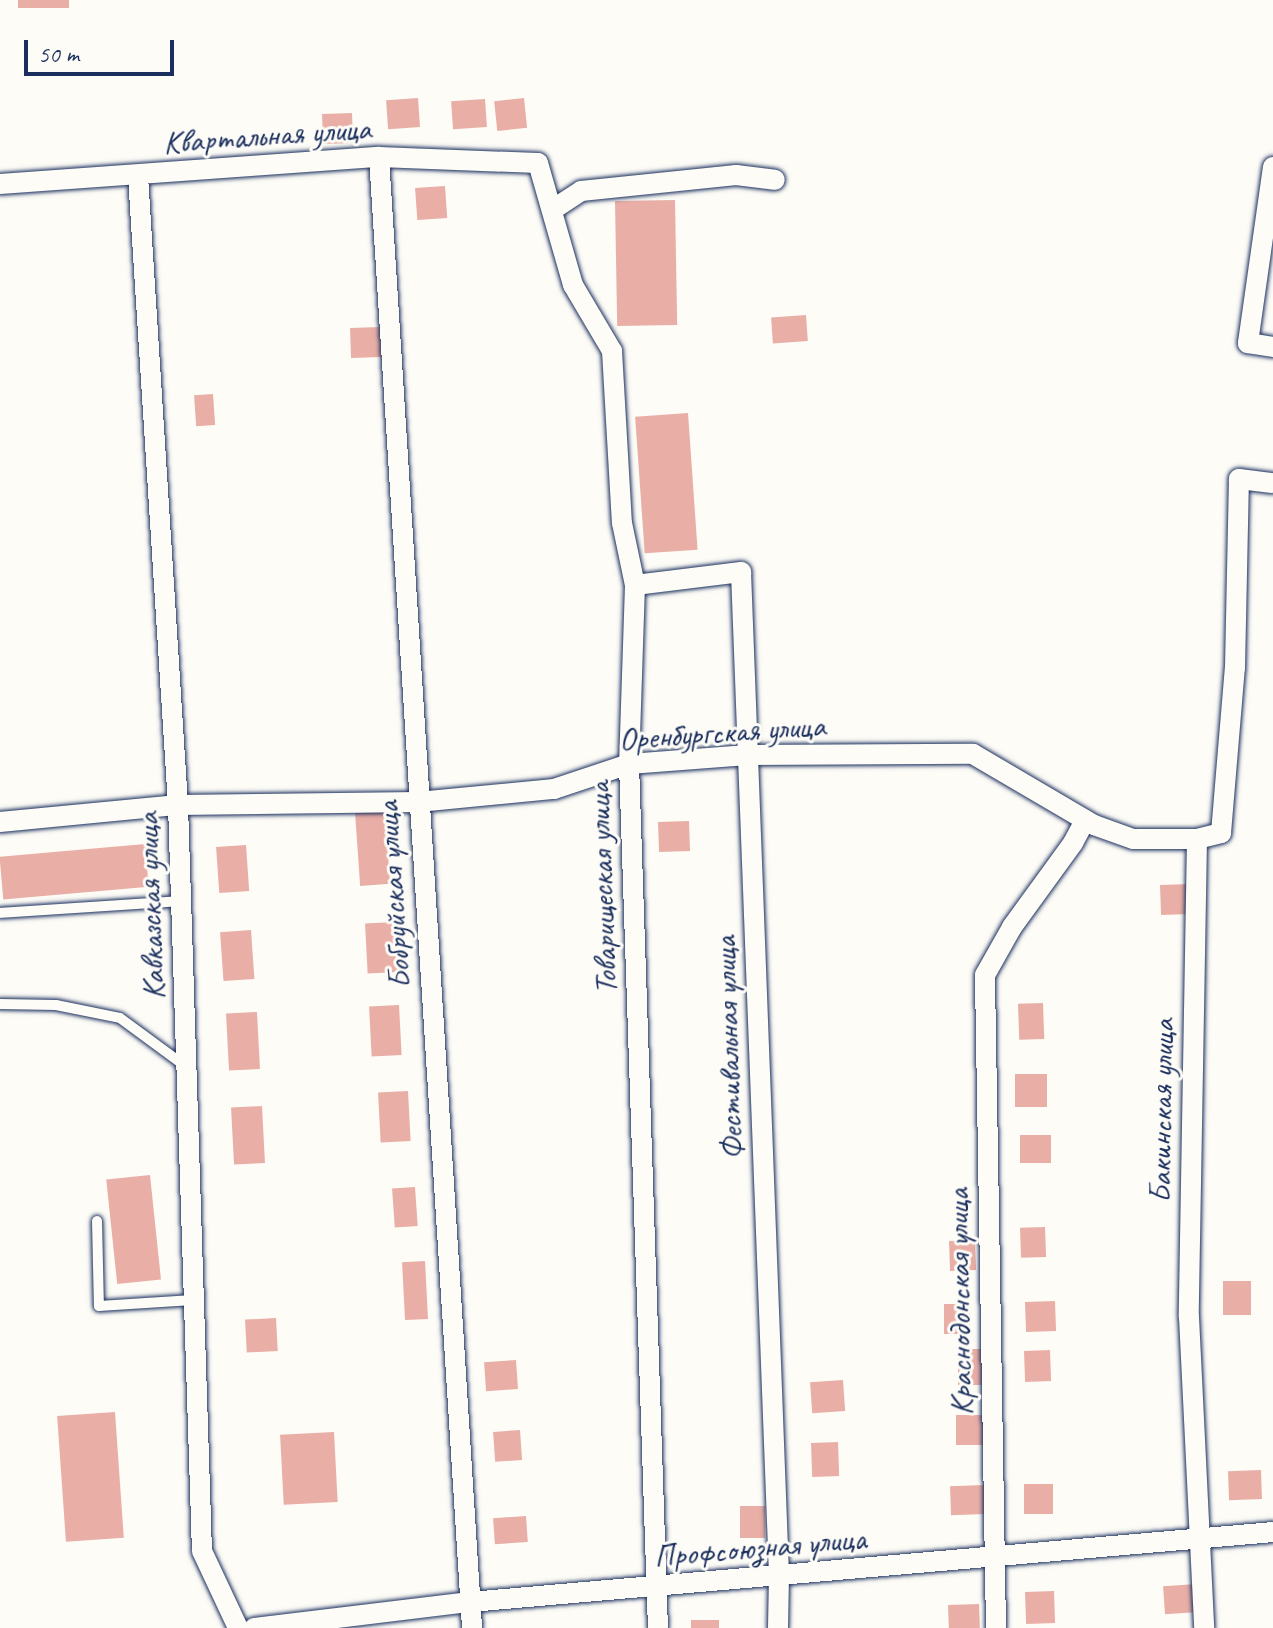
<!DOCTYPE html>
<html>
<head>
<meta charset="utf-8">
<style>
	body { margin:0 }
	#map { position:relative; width:1273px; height:1628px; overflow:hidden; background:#fdfcf7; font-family:Caveat,sans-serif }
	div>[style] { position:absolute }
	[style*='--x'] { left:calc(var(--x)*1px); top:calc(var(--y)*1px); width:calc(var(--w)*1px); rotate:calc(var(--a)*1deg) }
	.building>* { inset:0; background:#e9afa6; transform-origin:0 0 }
	.roads { filter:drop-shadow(0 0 2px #1b2f5e) drop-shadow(0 0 2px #1b2f5e) }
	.lane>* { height:10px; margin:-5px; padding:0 5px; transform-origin:5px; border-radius:5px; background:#fdfcf7 }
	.street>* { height:20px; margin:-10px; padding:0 10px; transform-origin:10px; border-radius:10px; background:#fdfcf7 }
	span { translate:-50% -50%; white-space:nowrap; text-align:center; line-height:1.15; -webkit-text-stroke:6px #fdfcf7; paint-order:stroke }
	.street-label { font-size:32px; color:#1b2f5e }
	.scale { position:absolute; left:24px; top:40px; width:150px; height:36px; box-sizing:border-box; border:4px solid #1b2f5e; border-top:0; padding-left:10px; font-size:24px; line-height:28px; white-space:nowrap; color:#1b2f5e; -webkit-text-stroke:6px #fdfcf7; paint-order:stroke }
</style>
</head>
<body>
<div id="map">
	<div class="building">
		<div style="left:18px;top:0;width:51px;height:8px"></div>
		<div style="left:418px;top:98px;width:29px;height:32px;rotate:86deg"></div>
		<div style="left:524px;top:98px;width:30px;height:30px;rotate:84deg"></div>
		<div style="left:485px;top:99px;width:28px;height:34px;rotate:86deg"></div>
		<div style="left:352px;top:113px;width:30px;height:30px;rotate:88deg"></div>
		<div style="left:445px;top:186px;width:32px;height:30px;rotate:86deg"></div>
		<div style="left:675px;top:200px;width:125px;height:60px;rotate:89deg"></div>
		<div style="left:806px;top:315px;width:26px;height:35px;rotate:86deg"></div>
		<div style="left:380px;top:327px;width:30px;height:30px;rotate:88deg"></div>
		<div style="left:213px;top:394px;width:31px;height:19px;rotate:86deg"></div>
		<div style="left:688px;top:413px;width:137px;height:53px;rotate:86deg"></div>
		<div style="left:385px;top:811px;width:73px;height:30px;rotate:86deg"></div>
		<div style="left:689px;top:821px;width:30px;height:31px;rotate:88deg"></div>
		<div style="left:145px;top:844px;width:43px;height:146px;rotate:85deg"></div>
		<div style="left:246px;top:845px;width:46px;height:30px;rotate:86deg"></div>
		<div style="left:1190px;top:884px;width:30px;height:30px;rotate:88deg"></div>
		<div style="left:395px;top:922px;width:50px;height:30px;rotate:87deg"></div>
		<div style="left:251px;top:930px;width:49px;height:31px;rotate:86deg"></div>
		<div style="left:1043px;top:1003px;width:36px;height:25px;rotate:88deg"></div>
		<div style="left:399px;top:1005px;width:50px;height:30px;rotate:87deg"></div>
		<div style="left:257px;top:1012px;width:57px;height:31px;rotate:87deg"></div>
		<div style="left:1015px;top:1074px;width:32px;height:33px"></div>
		<div style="left:408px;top:1091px;width:50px;height:30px;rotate:87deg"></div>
		<div style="left:262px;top:1106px;width:57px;height:31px;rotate:87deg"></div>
		<div style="left:1051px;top:1135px;width:28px;height:31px;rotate:90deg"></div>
		<div style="left:150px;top:1175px;width:105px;height:44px;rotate:84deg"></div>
		<div style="left:415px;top:1187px;width:39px;height:23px;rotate:86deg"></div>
		<div style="left:1045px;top:1227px;width:30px;height:25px;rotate:88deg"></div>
		<div style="left:975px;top:1240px;width:30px;height:26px;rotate:88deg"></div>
		<div style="left:425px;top:1261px;width:58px;height:23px;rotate:87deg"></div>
		<div style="left:1223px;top:1281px;width:28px;height:34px"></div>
		<div style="left:1055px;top:1301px;width:30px;height:30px;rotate:88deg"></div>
		<div style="left:944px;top:1304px;width:26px;height:30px"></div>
		<div style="left:276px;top:1318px;width:33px;height:31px;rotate:87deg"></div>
		<div style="left:958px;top:1349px;width:27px;height:36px"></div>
		<div style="left:1050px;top:1350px;width:31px;height:26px;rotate:88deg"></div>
		<div style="left:516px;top:1360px;width:29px;height:32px;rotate:86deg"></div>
		<div style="left:843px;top:1380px;width:31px;height:33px;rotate:86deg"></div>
		<div style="left:115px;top:1412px;width:126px;height:58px;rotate:86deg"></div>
		<div style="left:956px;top:1415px;width:30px;height:30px"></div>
		<div style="left:520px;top:1430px;width:30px;height:27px;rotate:86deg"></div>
		<div style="left:334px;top:1432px;width:70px;height:54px;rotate:87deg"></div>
		<div style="left:838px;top:1442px;width:34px;height:27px;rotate:88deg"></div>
		<div style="left:1261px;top:1470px;width:29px;height:33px;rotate:88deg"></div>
		<div style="left:1024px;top:1484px;width:29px;height:30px"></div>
		<div style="left:984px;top:1485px;width:29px;height:34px;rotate:88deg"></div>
		<div style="left:740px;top:1506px;width:25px;height:32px"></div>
		<div style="left:526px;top:1516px;width:26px;height:33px;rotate:86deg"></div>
		<div style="left:1197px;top:1584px;width:28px;height:34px;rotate:86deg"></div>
		<div style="left:1054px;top:1591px;width:32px;height:29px;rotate:88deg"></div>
		<div style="left:979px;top:1604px;width:24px;height:31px;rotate:88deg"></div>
		<div style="left:719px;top:1620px;width:8px;height:28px;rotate:90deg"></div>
	</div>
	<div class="roads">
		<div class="lane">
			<div style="--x:0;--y:913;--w:181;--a:-3.8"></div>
			<div style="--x:0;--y:1004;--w:56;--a:1"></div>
			<div style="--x:56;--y:1005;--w:65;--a:11.5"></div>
			<div style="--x:120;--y:1018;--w:81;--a:36.4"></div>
			<div style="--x:97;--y:1221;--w:85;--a:88.7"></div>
			<div style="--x:99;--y:1306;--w:94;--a:-3.7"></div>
		</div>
		<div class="street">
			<div style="--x:379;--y:157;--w:1474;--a:86.38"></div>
			<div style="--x:1273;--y:167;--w:178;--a:98.1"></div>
			<div style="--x:1248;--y:343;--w:25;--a:9"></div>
			<div style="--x:138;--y:176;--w:630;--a:86.36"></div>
			<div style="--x:178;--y:805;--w:746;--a:88.16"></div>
			<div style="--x:202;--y:1551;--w:85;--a:64.9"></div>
			<div style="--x:0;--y:184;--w:380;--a:-4.1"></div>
			<div style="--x:379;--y:157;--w:159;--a:2.2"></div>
			<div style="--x:538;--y:163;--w:127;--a:74"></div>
			<div style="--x:573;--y:285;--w:77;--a:59.4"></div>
			<div style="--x:612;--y:351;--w:172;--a:86.7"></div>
			<div style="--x:622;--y:523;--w:63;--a:78.2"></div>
			<div style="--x:635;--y:585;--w:179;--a:91.9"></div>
			<div style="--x:629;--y:764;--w:864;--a:88.08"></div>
			<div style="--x:552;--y:210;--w:35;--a:-33"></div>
			<div style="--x:581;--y:191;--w:156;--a:-5.9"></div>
			<div style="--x:736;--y:175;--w:39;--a:7"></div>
			<div style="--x:635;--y:585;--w:107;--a:-7"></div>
			<div style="--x:741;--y:572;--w:1005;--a:87.83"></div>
			<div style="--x:779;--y:1576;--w:52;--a:91.1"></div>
			<div style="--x:0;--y:822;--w:179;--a:-5.5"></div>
			<div style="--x:178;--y:805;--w:240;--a:-0.7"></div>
			<div style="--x:418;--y:802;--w:137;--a:-5.5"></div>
			<div style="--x:554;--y:789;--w:79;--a:-18.4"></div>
			<div style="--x:629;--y:764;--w:119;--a:-4.3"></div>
			<div style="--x:748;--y:755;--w:225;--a:-0.3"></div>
			<div style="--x:973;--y:754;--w:140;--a:30.4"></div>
			<div style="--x:1094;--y:825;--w:41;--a:19.7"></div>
			<div style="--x:1133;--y:839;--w:64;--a:0"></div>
			<div style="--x:1197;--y:839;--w:478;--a:91"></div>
			<div style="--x:1189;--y:1317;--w:311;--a:87.2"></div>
			<div style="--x:1197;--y:839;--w:25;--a:-14"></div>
			<div style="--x:1221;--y:833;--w:166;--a:-85.2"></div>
			<div style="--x:1235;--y:668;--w:189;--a:-88.8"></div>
			<div style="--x:1239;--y:479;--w:34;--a:7"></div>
			<div style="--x:254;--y:1628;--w:218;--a:-6.9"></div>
			<div style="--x:470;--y:1602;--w:806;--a:-4.98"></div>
			<div style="--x:996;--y:1628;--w:653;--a:-90.97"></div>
			<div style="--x:985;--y:975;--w:55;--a:-60.6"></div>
			<div style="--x:1012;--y:927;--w:104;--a:-54"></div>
			<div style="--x:1073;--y:843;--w:26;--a:-62"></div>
		</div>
	</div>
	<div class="street-label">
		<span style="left:267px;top:136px;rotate:-4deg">Квартальная улица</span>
		<span style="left:722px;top:733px;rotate:-4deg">Оренбургская улица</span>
		<span style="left:603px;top:888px;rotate:-92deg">Товарищеская улица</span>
		<span style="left:394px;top:895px;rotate:-94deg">Бобруйская улица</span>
		<span style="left:151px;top:906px;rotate:-92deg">Кавказская улица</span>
		<span style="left:729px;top:1048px;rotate:-92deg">Фестивальная улица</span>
		<span style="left:1162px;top:1111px;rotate:-89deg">Бакинская улица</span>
		<span style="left:960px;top:1302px;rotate:-91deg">Краснодонская улица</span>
		<span style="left:760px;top:1548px;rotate:-5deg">Профсоюзная улица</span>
	</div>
	<div class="scale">50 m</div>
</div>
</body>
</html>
